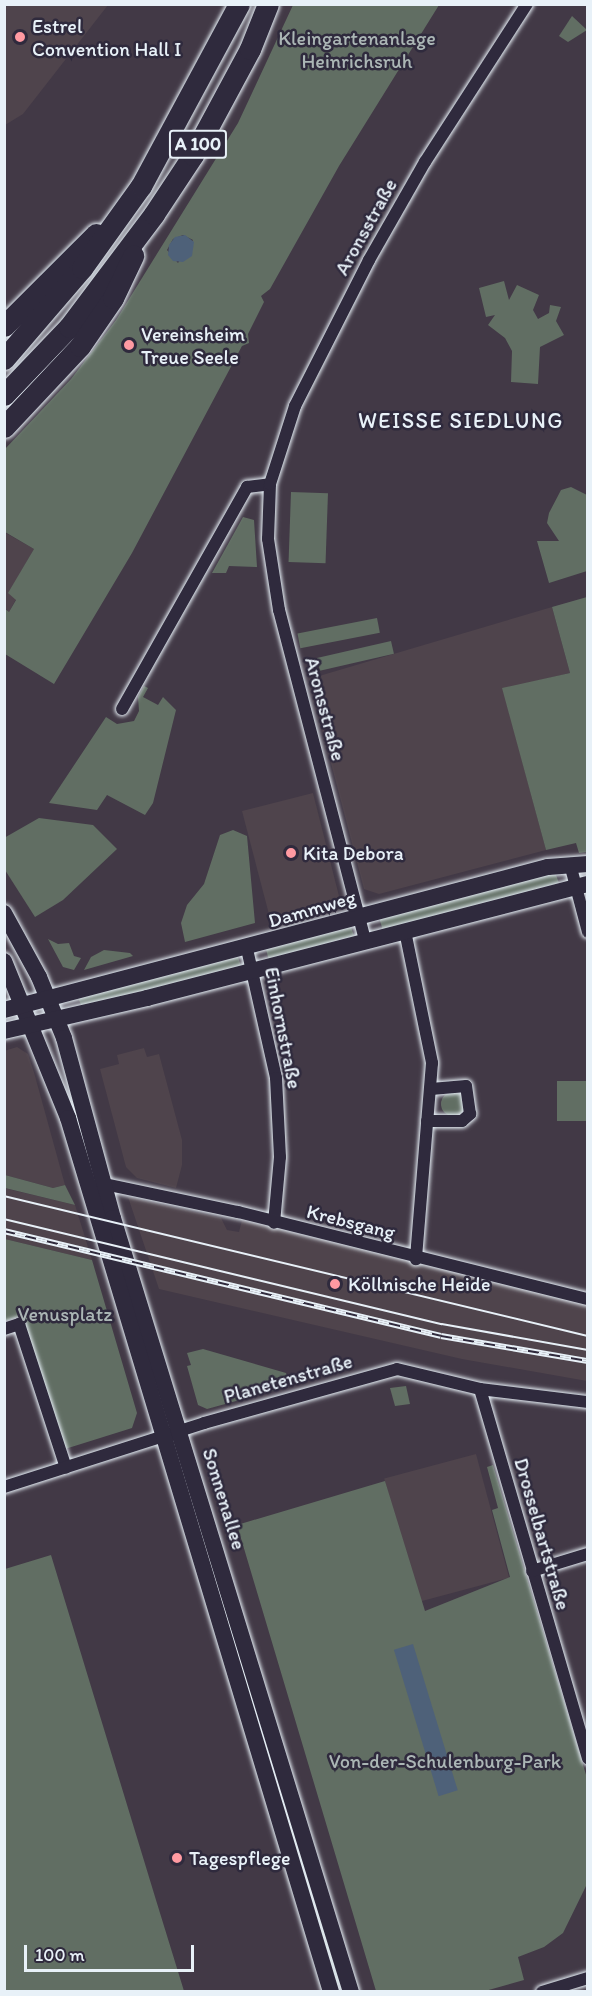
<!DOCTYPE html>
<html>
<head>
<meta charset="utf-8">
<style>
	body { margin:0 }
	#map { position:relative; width:592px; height:1996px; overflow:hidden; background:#423946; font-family:Itim,sans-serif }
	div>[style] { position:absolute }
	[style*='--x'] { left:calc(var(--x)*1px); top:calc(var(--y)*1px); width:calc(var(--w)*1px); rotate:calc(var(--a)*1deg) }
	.built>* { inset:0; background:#4f444c; transform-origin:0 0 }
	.green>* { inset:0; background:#616e63; transform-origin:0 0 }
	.round { border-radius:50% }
	.water>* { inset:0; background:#4e6179; transform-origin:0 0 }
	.roads { filter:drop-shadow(0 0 2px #e8f1f8) drop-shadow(0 0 2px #e8f1f8) }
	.street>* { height:12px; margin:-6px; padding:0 6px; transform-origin:6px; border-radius:6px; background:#2f2a3d }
	.secondary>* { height:16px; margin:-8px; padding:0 8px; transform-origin:8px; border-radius:8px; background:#2f2a3d }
	.highway>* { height:21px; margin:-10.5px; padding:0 10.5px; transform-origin:10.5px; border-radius:10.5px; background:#2f2a3d }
	.tram>* { height:1.5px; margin:-0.75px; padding:0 0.75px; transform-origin:0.75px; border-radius:0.75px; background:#e8f1f8 }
	.rail>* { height:6px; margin-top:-3px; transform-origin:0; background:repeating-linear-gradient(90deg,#2f2a3d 0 11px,#e8f1f8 0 22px); box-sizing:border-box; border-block:2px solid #e8f1f8 }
	.dots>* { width:16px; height:16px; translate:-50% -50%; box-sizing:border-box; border:3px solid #2f2a3d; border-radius:50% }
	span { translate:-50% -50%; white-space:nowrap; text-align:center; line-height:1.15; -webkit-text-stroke:5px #2f2a3d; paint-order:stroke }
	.shield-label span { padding:2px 4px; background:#2f2a3d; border:2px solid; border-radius:4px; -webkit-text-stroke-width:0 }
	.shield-label { font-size:18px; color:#e8f1f8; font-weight:700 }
	.poi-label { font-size:20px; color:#e8f1f8 }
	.left { translate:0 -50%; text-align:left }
	.park-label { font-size:20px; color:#abb6b5 }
	.street-label { font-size:20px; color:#e8f1f8 }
	.quarter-label { font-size:22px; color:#e8f1f8; letter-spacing:1.5px }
	.frame { position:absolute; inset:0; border:6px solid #e8f1f8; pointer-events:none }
	.scale { position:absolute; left:24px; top:1945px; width:170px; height:27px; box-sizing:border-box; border:3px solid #e8f1f8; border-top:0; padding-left:8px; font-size:18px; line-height:21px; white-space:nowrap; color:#e8f1f8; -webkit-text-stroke:4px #2f2a3d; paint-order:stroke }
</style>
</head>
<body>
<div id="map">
	<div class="built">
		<div style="clip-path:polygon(5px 4px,108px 5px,23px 114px,5px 125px)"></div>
		<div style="clip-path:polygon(4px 532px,34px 549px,9px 593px,16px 599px,9px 612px,5px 608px)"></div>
		<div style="clip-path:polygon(552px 607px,570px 673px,503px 689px,546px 850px,379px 894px,364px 889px,309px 679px)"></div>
		<div style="clip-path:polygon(313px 793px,339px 896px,334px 906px,271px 922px,242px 811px)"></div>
		<div style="clip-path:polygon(17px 1047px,28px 1054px,35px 1076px,65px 1185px,53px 1188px,5px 1175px,4px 1051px)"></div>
		<div style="clip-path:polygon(144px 1048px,147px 1057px,159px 1054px,182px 1140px,182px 1165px,176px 1188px,137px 1178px,126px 1167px,100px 1069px,119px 1064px,117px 1055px)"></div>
		<div style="clip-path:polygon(4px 1188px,75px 1205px,92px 1260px,5px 1239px)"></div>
		<div style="clip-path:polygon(128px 1197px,221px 1218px,227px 1230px,239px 1232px,242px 1220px,587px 1305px,587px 1381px,462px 1359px,159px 1289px)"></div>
		<div style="left:476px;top:1454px;width:128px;height:95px;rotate:75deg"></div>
	</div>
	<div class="green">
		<div style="clip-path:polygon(evenodd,293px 5px,439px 5px,339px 166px,270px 289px,261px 296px,264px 302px,248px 334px,249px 343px,242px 346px,132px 553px,54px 684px,5px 654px,4px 608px,9px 612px,16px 600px,8px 593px,34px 549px,5px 532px,5px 449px,71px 379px,116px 320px,238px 123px,293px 5px,183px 235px,193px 240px,178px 263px,167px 250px,173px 239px,183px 235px)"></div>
		<div style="clip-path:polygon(572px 16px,587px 30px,568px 42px,559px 36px)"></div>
		<div style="clip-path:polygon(504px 281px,509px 300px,517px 285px,539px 295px,533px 310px,538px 319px,549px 313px,550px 305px,561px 307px,556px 321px,564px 335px,540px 347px,538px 384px,511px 382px,512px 351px,505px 338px,488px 325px,495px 315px,486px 317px,479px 288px)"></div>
		<div style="clip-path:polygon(571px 487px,587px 495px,587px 571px,549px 583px,537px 541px,559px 541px,547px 523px,549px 513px,561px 490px)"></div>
		<div style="left:291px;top:492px;width:37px;height:70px;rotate:2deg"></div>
		<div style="clip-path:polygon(243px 517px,254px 520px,257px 567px,229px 566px,226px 573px,212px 573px)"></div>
		<div style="clip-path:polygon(587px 597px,587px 852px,579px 853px,576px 843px,546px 850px,502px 688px,570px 673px,552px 607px)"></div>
		<div style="left:377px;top:618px;width:15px;height:81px;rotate:79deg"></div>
		<div style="left:391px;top:641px;width:13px;height:76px;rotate:77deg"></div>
		<div style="clip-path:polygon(144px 686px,148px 688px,143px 697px,158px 705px,163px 697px,176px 710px,153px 803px,145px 815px,107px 795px,97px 810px,49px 803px,106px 717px,117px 724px,134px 721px,139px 711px,138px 697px)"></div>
		<div style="clip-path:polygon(39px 818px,93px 825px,117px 849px,63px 900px,35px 917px,5px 870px,4px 838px)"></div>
		<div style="clip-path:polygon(233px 830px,247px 836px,255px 923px,185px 942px,181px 923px,187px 905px,204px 884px,220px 835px)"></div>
		<div style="clip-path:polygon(544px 874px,556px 875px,559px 883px,383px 931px,379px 917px)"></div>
		<div style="clip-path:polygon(351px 927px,354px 936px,269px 961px,266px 949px)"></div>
		<div style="clip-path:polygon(48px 939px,58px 944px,69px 943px,74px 956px,81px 958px,74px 970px,63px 967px)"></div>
		<div style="clip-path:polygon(104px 950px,130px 953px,133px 956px,84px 970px,91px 957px)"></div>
		<div style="clip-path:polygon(238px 957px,241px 966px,83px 1009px,78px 998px)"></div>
		<div style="left:587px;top:1081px;width:40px;height:30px;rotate:90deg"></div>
		<div class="round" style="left:441px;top:1092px;width:24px;height:24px"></div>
		<div style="clip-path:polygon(5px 1175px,53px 1188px,65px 1185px,75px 1205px,5px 1188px)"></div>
		<div style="clip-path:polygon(5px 1239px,92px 1260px,137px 1413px,132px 1428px,65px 1449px,21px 1316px,5px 1321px)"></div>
		<div style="clip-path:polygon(203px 1349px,286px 1373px,291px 1386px,207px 1409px,198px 1405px,187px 1366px,191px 1365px,187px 1353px)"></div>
		<div style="clip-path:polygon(406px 1386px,410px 1404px,395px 1406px,390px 1388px)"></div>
		<div style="clip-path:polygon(493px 1465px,587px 1778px,587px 1884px,563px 1933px,544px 1947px,518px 1957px,524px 1980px,485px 1991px,376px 1991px,237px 1525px,385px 1481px,425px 1611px,510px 1577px,492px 1510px,498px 1508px,487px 1467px)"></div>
		<div style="clip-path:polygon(51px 1555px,156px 1900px,184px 1991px,5px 1991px,5px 1569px)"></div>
		<div style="left:294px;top:1822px;width:167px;height:7px;rotate:73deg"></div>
	</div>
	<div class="water">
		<div style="clip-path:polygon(185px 235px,194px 242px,192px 256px,183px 262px,173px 261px,168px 255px,169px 245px,175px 237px)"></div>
		<div style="left:413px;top:1644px;width:153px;height:20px;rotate:73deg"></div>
	</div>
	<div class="roads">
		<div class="street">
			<div style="--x:122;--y:709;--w:255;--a:-60.6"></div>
			<div style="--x:247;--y:487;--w:23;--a:-7"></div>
			<div style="--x:570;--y:864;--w:70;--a:75.2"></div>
			<div style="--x:405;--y:931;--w:135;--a:78.4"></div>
			<div style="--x:432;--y:1063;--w:197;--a:94.7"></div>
			<div style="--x:365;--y:940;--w:341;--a:-104.6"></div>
			<div style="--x:279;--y:610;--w:72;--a:-98.8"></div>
			<div style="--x:268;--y:539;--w:55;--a:-87.9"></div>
			<div style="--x:270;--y:484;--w:82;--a:-72.2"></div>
			<div style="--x:295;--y:406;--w:164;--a:-63.1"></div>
			<div style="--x:369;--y:260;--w:113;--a:-60.3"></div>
			<div style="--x:425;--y:162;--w:188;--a:-57.2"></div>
			<div style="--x:247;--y:949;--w:132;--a:77.3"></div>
			<div style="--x:276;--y:1078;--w:79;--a:87.1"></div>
			<div style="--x:280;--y:1157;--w:66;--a:95.2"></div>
			<div style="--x:427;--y:1121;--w:35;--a:0"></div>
			<div style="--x:462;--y:1121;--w:11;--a:-41"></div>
			<div style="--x:470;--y:1114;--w:28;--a:-98"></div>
			<div style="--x:466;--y:1086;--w:35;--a:175"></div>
			<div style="--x:105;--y:1184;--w:136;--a:11.9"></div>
			<div style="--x:238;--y:1212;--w:361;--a:14"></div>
			<div style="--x:4;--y:1329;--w:16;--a:-18"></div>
			<div style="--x:19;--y:1324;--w:151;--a:71.9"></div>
			<div style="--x:480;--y:1389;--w:385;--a:73.7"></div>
			<div style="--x:4;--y:1487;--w:210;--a:-17.7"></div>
			<div style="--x:204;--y:1423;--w:200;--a:-15.6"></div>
			<div style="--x:397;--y:1369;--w:85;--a:13.5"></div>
			<div style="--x:480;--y:1389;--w:109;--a:6.9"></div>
			<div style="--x:532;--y:1571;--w:59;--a:-16.9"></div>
			<div style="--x:542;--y:1992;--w:48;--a:-16.9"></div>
		</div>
		<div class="secondary">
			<div style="--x:4;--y:913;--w:73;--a:61.3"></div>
			<div style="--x:39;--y:977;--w:66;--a:67.7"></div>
			<div style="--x:64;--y:1038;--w:187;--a:74.8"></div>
			<div style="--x:113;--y:1218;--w:810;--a:72.91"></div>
			<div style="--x:4;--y:961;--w:170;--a:67.8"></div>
			<div style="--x:68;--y:1118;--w:913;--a:73.25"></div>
			<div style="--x:4;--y:1010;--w:562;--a:-14.73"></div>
			<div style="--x:548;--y:867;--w:40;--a:-4.3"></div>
			<div style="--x:4;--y:1031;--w:147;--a:-13"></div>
			<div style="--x:147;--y:998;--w:455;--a:-14.5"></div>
		</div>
		<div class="highway">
			<div style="--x:4;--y:326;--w:130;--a:-45"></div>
			<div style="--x:4;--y:359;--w:120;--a:-49.4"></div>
			<div style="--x:82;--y:268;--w:101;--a:-54.3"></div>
			<div style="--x:141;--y:186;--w:207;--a:-61.7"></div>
			<div style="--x:4;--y:395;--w:94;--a:-46.3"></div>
			<div style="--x:69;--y:327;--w:141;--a:-53"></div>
			<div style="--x:154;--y:214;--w:71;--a:-56.5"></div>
			<div style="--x:193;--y:155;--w:120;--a:-61.7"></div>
			<div style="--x:250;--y:49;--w:48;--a:-68.2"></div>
			<div style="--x:4;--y:427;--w:111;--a:-46.8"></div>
			<div style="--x:80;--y:346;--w:58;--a:-55.5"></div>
			<div style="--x:113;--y:298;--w:47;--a:-64.5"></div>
		</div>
	</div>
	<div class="tram">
		<div style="--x:4;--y:1196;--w:601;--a:13.48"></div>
		<div style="--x:4;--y:1219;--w:450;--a:13.5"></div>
		<div style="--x:442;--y:1324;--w:148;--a:10.1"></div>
	</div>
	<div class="rail">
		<div style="--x:4;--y:1231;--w:449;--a:13.5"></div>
		<div style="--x:441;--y:1336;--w:149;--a:9.7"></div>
	</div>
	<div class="dots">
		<div style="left:20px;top:37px;background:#ff9aa2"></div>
		<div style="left:129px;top:345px;background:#ff9aa2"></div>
		<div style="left:291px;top:853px;background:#ff9aa2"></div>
		<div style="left:335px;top:1284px;background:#ff9aa2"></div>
		<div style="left:177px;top:1858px;background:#ff9aa2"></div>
	</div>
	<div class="shield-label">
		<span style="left:198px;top:144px">A 100</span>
	</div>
	<div class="poi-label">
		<span class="left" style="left:32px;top:38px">Estrel<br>Convention Hall I</span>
		<span class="left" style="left:141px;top:346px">Vereinsheim<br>Treue Seele</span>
		<span class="left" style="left:303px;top:853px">Kita Debora</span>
		<span class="left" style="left:348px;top:1284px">Köllnische Heide</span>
		<span class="left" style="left:189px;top:1858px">Tagespflege</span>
	</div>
	<div class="park-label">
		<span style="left:357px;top:50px">Kleingartenanlage<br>Heinrichsruh</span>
		<span style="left:65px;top:1314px">Venusplatz</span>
		<span style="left:445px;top:1761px">Von-der-Schulenburg-Park</span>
	</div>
	<div class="street-label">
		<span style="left:366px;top:227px;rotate:-61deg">Aronsstraße</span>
		<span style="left:325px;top:709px;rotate:75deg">Aronsstraße</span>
		<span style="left:312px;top:909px;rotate:-16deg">Dammweg</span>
		<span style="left:283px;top:1028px;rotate:79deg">Einhornstraße</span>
		<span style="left:351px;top:1222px;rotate:14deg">Krebsgang</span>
		<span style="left:288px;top:1379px;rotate:-16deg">Planetenstraße</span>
		<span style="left:224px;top:1499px;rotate:73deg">Sonnenallee</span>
		<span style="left:542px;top:1534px;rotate:74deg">Drosselbartstraße</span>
	</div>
	<div class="quarter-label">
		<span style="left:461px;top:421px">WEISSE SIEDLUNG</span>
	</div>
	<div class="frame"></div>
	<div class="scale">100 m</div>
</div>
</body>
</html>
